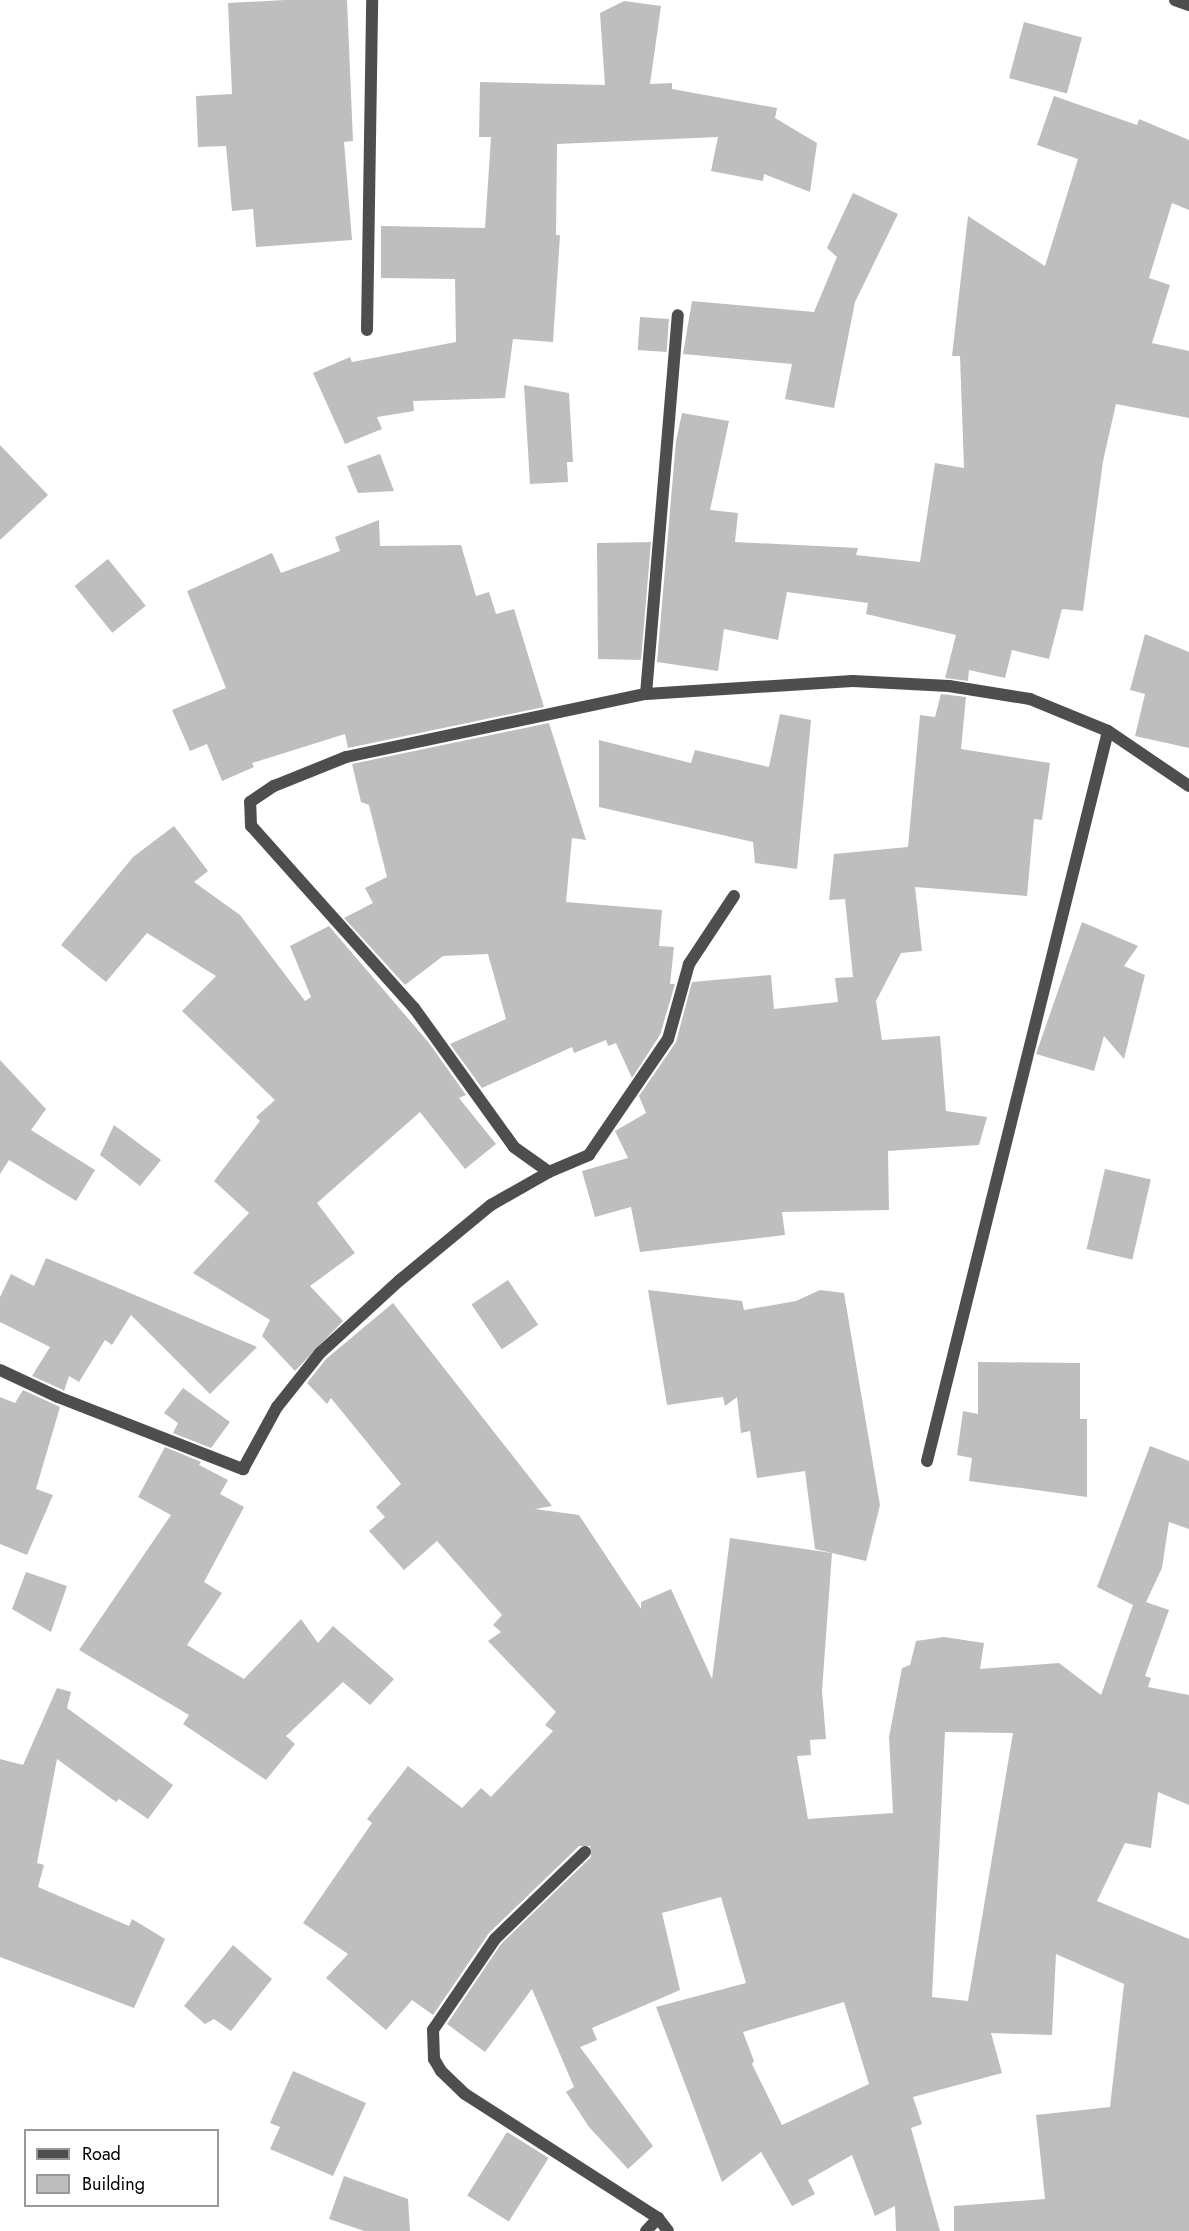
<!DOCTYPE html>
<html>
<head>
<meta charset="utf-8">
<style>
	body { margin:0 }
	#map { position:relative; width:1189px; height:2231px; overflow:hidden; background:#fff; font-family:Jost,sans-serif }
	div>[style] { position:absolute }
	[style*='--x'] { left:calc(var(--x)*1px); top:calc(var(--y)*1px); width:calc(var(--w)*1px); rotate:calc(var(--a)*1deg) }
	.building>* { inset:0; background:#bebebe; transform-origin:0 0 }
	.minor>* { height:12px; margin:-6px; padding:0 6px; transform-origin:6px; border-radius:6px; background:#4e4e4e }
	span { translate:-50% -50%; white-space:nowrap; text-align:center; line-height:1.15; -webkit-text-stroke:6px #fff; paint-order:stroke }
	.legend { position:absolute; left:24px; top:2129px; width:195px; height:78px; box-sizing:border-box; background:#fff; border:2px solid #999; margin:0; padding:8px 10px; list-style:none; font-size:18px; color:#000 }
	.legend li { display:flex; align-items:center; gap:12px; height:30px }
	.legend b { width:30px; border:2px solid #999 }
</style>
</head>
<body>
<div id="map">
	<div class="building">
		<div style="clip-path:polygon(285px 0,347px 0,353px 141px,344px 142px,352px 240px,256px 247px,253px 209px,232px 211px,226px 146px,198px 147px,196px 96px,232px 94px,228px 3px)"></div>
		<div style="clip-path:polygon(624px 1px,661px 6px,650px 84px,672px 83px,672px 89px,777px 108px,775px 118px,817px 143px,810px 192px,764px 174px,763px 181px,711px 171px,718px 137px,557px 144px,556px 235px,560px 235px,553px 342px,513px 339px,505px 398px,413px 401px,414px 411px,377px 417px,382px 429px,345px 444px,313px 373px,350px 357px,352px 362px,456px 342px,455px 279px,381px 278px,381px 226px,485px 228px,491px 137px,479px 137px,480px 82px,605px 85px,600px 13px)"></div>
		<div style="left:1024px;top:22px;width:60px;height:58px;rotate:15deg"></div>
		<div style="clip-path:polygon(1054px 96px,1137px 125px,1139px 119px,1189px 140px,1189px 210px,1172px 203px,1149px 278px,1170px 285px,1152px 343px,1189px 351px,1189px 418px,1116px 404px,1103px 461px,1083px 611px,1062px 609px,1049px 659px,1012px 650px,1005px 678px,969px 670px,968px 681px,945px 678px,956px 635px,866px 614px,868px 603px,787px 592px,778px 640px,724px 629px,718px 671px,657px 662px,676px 441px,682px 413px,729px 421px,710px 510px,738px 513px,735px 542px,858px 548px,856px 555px,920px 562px,935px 463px,964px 468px,960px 356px,952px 356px,968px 216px,1045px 266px,1078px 159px,1037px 145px)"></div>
		<div style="clip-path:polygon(853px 193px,898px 214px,855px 302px,834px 408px,785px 399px,792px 364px,683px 354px,692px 301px,814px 312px,837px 257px,827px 248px)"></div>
		<div style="left:640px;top:317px;width:29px;height:33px;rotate:4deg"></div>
		<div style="clip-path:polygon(524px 385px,569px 393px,573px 462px,567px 462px,568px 482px,530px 484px)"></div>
		<div style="clip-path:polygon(0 445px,48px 495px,0 540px)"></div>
		<div style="clip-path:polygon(380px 454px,394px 491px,358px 493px,347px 466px)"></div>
		<div style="clip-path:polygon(379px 520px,380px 546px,461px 545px,476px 596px,489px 592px,496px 614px,514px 609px,544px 707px,348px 748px,345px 734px,252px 763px,254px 767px,222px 781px,207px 744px,190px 751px,172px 710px,226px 688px,187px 591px,272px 553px,281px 573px,340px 551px,335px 537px)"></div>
		<div style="clip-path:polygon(651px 542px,641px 660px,598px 659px,597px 543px)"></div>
		<div style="left:108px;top:559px;width:60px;height:43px;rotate:51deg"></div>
		<div style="clip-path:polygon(1145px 634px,1189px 652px,1189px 748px,1135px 736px,1145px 694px,1130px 690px)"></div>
		<div style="clip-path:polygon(941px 694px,966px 697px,961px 749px,1050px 763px,1042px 820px,1034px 819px,1027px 896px,915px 887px,922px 951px,901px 953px,876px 1001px,882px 1040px,940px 1036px,946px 1111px,987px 1117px,979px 1145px,888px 1151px,889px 1210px,782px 1212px,785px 1235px,640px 1252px,631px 1207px,595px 1217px,582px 1171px,628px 1158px,615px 1131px,646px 1113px,639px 1096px,676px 1042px,692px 982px,771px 975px,774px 1009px,838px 1002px,835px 978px,853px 977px,845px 899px,829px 900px,834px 854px,908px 847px,920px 715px,935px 717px)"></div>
		<div style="clip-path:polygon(780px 714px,811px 720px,797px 869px,755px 863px,753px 842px,599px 807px,599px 740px,691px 763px,695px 750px,769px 767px)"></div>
		<div style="clip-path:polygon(549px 723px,586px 840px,572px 838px,566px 902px,662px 910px,659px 946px,674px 947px,670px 984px,675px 984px,660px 1035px,632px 1078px,616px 1043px,608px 1046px,606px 1040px,574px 1053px,572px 1047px,482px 1088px,450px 1044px,506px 1019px,488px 954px,443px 956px,405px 985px,344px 918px,373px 903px,365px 888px,387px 877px,369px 805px,361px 802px,352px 764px)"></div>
		<div style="clip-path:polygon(174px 826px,208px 871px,194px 882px,240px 915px,305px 1001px,311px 997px,290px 946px,329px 926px,429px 1043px,466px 1095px,459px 1098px,496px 1144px,465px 1169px,420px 1112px,317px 1203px,355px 1253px,310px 1286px,343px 1321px,295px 1371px,262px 1336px,270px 1320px,193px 1273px,249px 1213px,214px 1181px,260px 1121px,256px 1117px,275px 1100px,182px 1011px,216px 976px,147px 933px,106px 982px,61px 945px,133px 857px)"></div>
		<div style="clip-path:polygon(1082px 922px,1138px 946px,1124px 966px,1145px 975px,1124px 1059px,1104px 1036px,1094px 1071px,1036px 1054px)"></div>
		<div style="clip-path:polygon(0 1060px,46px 1109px,31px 1130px,95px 1170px,76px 1201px,9px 1160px,0 1174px)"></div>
		<div style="clip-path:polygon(114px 1125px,161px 1160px,140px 1186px,100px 1155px)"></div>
		<div style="left:1105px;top:1169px;width:47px;height:82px;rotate:13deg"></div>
		<div style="clip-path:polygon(46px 1258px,142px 1298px,257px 1347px,210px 1394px,131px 1315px,112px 1345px,105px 1340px,79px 1382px,69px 1376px,64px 1391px,61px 1389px,32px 1376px,50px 1347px,0 1322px,0 1297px,11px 1274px,34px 1286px)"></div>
		<div style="left:508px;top:1280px;width:54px;height:44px;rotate:56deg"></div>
		<div style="clip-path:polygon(648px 1290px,742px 1301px,744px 1310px,796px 1301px,820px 1290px,844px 1293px,880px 1505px,866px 1561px,815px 1549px,805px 1471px,757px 1478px,750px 1431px,741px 1433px,737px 1397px,725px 1406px,723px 1397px,667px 1405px)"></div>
		<div style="clip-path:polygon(evenodd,393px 1303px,552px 1506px,535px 1509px,579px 1515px,641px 1609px,641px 1602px,671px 1589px,712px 1679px,730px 1538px,832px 1553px,822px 1691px,826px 1739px,810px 1740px,811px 1755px,797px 1756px,808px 1819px,893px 1813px,889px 1737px,902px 1668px,910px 1665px,916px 1641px,944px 1637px,984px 1643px,980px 1669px,1059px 1663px,1101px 1695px,1133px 1605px,1097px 1587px,1150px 1446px,1189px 1461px,1189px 1529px,1169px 1522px,1162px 1568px,1146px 1602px,1169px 1610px,1145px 1676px,1151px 1678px,1148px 1687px,1189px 1695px,1189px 1805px,1158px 1792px,1151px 1848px,1125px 1843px,1097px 1901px,1189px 1939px,1189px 2231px,954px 2231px,954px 2206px,1045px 2199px,1036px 2115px,1110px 2107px,1124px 1984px,1056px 1954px,1052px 2035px,991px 2033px,1002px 2073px,913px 2097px,922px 2124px,911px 2128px,940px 2231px,896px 2231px,895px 2206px,875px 2216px,852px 2155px,808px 2180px,815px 2194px,792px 2206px,761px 2152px,722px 2182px,656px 2007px,746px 1983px,721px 1897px,662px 1913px,680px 1990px,592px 2028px,597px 2040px,580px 2047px,653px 2146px,628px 2169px,589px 2127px,566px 2092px,574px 2087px,532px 1989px,485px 2052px,447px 2024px,501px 1944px,591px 1857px,590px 1846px,579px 1846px,489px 1933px,433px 2015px,412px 2000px,386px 2030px,326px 1978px,348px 1954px,303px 1923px,372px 1823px,367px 1819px,408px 1766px,462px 1808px,481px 1788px,491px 1797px,553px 1731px,545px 1725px,556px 1712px,488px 1641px,501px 1632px,493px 1625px,502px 1615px,437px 1541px,404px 1570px,369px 1531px,385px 1517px,376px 1507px,401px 1484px,331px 1398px,327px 1404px,307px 1383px,326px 1359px,393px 1303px,945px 1732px,1013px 1733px,968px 2001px,932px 1997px,945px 1732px,393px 1303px,844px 2002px,869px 2084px,782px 2125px,752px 2064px,754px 2061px,743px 2032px,844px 2002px)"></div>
		<div style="clip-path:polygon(978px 1362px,1080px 1363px,1080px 1419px,1087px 1419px,1087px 1497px,969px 1481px,972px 1458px,957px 1455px,963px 1411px,978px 1414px)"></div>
		<div style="clip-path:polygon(183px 1388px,230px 1422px,211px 1448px,173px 1433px,178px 1423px,164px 1413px)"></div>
		<div style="clip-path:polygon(23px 1390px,60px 1407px,36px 1489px,53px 1495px,27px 1555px,0 1544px,0 1397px,15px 1403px)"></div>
		<div style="clip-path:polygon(165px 1447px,201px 1462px,199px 1465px,228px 1480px,220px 1494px,244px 1507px,204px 1582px,222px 1593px,187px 1645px,244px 1679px,301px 1619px,318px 1643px,333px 1626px,394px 1679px,370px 1705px,343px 1682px,286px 1736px,295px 1744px,266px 1780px,183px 1724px,189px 1715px,79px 1650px,171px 1515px,138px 1497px)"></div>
		<div style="clip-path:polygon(26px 1572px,67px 1586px,51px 1632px,12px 1609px)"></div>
		<div style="clip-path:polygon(57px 1688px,71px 1692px,67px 1708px,173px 1785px,148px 1819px,119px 1799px,116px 1802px,57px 1759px,37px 1863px,44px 1865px,38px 1887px,129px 1926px,132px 1919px,165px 1939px,134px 2008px,0 1957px,0 1759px,23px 1765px)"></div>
		<div style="clip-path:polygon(233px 1945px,272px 1979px,231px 2031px,214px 2019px,205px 2024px,184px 2006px)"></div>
		<div style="clip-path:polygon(293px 2071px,366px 2103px,333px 2176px,270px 2149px,280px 2127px,270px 2123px)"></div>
		<div style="left:507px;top:2132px;width:49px;height:75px;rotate:32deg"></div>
		<div style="clip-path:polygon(344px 2176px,408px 2199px,410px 2231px,364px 2231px,329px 2219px)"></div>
	</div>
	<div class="minor">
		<div style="--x:1175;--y:0;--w:15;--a:20"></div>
		<div style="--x:367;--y:330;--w:330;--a:-89.1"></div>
		<div style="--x:646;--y:694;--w:380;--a:-85.2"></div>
		<div style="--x:734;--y:896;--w:82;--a:123.5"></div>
		<div style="--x:689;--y:964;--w:78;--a:105.6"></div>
		<div style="--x:668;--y:1039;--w:140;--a:124.3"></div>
		<div style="--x:589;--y:1155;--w:43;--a:157"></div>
		<div style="--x:549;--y:1172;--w:43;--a:-144.5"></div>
		<div style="--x:514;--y:1147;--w:171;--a:-125.7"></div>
		<div style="--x:414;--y:1008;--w:244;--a:-131.8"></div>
		<div style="--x:251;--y:826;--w:24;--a:-92"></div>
		<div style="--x:250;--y:802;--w:29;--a:-34"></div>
		<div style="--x:274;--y:786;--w:78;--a:-21.9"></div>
		<div style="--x:346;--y:757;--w:307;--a:-11.9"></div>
		<div style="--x:646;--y:694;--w:207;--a:-3.6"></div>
		<div style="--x:853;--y:681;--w:96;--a:3"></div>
		<div style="--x:949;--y:686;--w:82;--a:9.1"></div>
		<div style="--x:1030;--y:699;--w:84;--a:22.3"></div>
		<div style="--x:1108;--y:731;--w:98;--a:34.2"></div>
		<div style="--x:0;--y:1370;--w:64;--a:25"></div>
		<div style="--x:58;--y:1397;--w:199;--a:21.3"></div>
		<div style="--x:243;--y:1469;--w:71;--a:-61.3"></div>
		<div style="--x:277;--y:1407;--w:69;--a:-51.5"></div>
		<div style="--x:320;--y:1353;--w:108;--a:-42.4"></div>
		<div style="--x:400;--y:1280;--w:118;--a:-39.5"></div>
		<div style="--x:491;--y:1205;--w:67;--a:-29.6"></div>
		<div style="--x:927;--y:1461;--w:752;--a:-76.07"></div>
		<div style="--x:585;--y:1852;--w:125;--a:136"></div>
		<div style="--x:495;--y:1939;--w:110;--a:124.3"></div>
		<div style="--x:433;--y:2030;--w:29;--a:88"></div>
		<div style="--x:434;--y:2059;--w:14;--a:60"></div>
		<div style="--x:441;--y:2071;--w:33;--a:44"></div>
		<div style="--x:465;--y:2094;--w:229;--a:32.7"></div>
		<div style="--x:658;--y:2218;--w:16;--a:52"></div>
		<div style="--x:646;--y:2231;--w:18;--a:-47"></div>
	</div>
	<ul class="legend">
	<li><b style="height:8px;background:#4e4e4e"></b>Road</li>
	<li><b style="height:16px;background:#bebebe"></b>Building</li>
	</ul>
</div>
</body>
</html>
